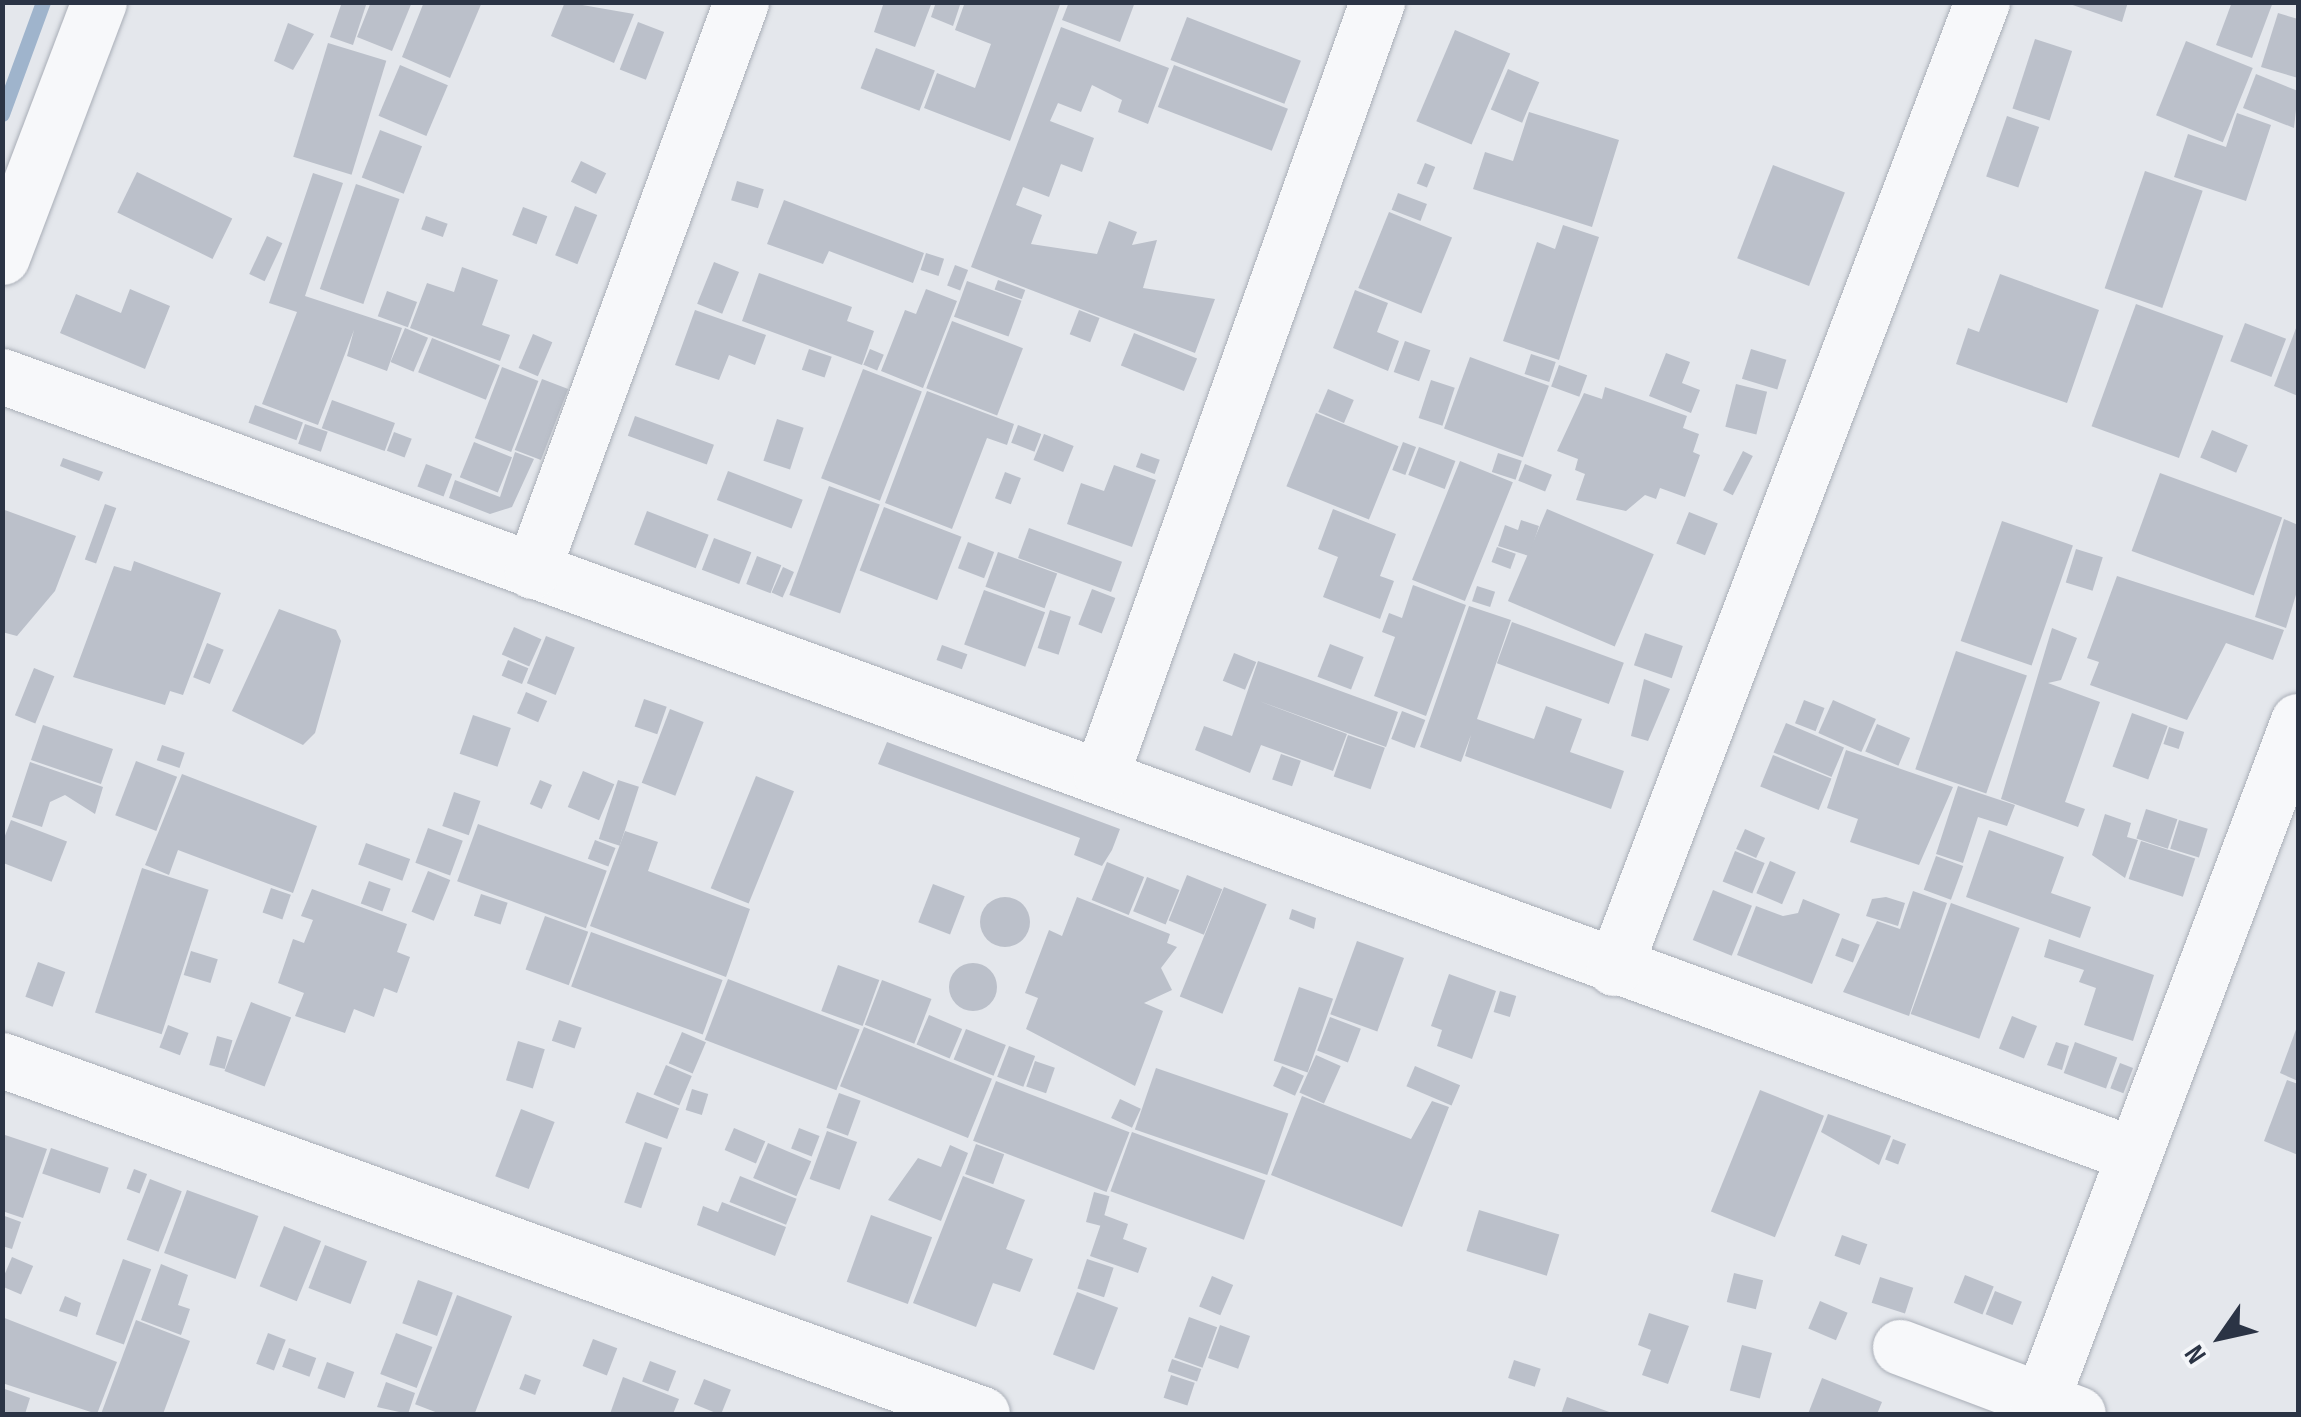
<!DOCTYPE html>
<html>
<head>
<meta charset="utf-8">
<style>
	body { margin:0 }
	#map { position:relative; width:2301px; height:1417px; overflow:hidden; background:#e4e7ec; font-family:"Sofia Sans Condensed",sans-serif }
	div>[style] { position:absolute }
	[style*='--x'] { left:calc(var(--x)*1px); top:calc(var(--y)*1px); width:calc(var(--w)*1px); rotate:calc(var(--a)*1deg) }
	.stream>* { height:15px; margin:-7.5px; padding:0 7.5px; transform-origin:7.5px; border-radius:7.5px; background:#9fb4cc }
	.building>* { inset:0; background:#bbc0ca; transform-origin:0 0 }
	.round { border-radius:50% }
	.roads { filter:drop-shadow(0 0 2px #a9aeb7) drop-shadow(0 0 2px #a9aeb7) }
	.minor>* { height:55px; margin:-27.5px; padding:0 27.5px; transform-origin:27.5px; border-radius:27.5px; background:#f7f8fa }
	span { translate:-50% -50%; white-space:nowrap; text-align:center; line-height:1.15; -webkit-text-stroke:8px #f4f6f9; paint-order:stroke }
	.frame { position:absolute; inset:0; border:5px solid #2b3445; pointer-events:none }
	.north { position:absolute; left:2171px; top:1287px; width:100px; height:100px; -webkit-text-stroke:8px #f4f6f9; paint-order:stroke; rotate:236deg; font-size:28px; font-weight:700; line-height:40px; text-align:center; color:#2b3445 }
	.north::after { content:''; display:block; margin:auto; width:35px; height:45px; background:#2b3445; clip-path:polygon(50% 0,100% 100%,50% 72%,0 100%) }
</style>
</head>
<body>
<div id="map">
	<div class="stream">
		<div style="--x:2;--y:114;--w:119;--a:-69.9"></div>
	</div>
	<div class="building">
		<div style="clip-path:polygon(342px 2px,367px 2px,353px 45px,330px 37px)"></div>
		<div style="clip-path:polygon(371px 2px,412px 2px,392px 51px,357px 37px)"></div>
		<div style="clip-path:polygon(424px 2px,482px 2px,450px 78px,402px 57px)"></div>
		<div style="clip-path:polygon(565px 2px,634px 14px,614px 63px,551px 36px)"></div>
		<div style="clip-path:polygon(884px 2px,932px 2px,915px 47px,874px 32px)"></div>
		<div style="clip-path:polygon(936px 2px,961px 2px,953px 26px,931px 17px)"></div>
		<div style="clip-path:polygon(965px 2px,1061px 2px,1010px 141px,924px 108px,937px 73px,975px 88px,991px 44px,955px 30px)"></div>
		<div style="clip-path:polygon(1069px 2px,1135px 2px,1120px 42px,1062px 20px)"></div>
		<div style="clip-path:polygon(2064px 2px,2128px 2px,2122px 22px)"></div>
		<div style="clip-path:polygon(2232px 2px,2273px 2px,2252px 58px,2216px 45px)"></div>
		<div style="clip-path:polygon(2278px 13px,2298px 19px,2298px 78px,2261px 67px)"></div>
		<div style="left:1187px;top:17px;width:122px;height:46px;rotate:21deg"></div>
		<div style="left:638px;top:22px;width:28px;height:51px;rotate:21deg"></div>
		<div style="clip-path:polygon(288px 23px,314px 34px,293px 70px,274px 61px)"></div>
		<div style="clip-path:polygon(1061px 27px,1169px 68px,1148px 124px,1118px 112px,1122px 100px,1092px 85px,1081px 112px,1058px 103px,1050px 121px,1094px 138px,1082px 172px,1061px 164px,1049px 197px,1023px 187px,1016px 205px,1042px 215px,1031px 244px,1097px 254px,1109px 221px,1137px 232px,1132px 245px,1157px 240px,1143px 288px,1215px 299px,1195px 353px,971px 267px)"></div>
		<div style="left:1455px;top:30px;width:60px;height:99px;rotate:23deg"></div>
		<div style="left:2035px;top:39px;width:39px;height:73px;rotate:18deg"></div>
		<div style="left:2186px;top:41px;width:72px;height:80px;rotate:22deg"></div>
		<div style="left:328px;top:43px;width:61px;height:119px;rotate:17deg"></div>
		<div style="left:876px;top:48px;width:63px;height:43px;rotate:21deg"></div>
		<div style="left:400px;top:65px;width:52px;height:55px;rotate:23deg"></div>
		<div style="left:1174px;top:65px;width:122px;height:45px;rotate:21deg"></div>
		<div style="left:1508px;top:69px;width:34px;height:44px;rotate:23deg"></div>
		<div style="clip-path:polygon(2256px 74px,2298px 91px,2294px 128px,2243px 108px)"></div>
		<div style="clip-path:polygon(1529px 112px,1619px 140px,1592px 227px,1473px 189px,1485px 152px,1513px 161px)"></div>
		<div style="clip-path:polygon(2237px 113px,2271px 125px,2246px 201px,2174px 177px,2188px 134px,2226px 147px)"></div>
		<div style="left:2007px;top:116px;width:34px;height:64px;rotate:19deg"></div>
		<div style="left:380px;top:130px;width:45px;height:51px;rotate:21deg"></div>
		<div style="left:581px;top:161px;width:28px;height:23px;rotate:26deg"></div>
		<div style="left:1425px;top:163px;width:11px;height:22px;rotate:22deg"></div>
		<div style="left:1773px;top:165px;width:77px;height:100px;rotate:21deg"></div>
		<div style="left:2145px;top:171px;width:61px;height:124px;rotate:19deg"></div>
		<div style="left:137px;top:172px;width:106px;height:45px;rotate:26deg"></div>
		<div style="clip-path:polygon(313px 173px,343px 183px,305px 296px,402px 328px,387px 371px,347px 356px,354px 330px,318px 425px,262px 404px,297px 312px,269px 303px)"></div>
		<div style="left:737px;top:181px;width:28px;height:20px;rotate:17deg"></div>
		<div style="left:356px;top:184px;width:46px;height:111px;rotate:19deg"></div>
		<div style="left:1398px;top:193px;width:31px;height:18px;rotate:21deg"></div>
		<div style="clip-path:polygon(784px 200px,924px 253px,913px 283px,829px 251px,823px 264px,767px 244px)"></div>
		<div style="left:575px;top:206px;width:24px;height:53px;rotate:22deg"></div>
		<div style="left:523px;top:207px;width:26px;height:30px;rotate:21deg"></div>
		<div style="left:1389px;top:212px;width:68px;height:82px;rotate:22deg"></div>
		<div style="left:426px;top:216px;width:23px;height:14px;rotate:20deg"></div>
		<div style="clip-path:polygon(1563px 225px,1599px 237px,1559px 360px,1503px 341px,1537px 242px,1555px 249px)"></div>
		<div style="left:267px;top:236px;width:17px;height:42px;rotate:25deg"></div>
		<div style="left:926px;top:253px;width:19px;height:18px;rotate:18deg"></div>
		<div style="left:714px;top:262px;width:27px;height:45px;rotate:22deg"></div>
		<div style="left:955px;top:265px;width:14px;height:22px;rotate:21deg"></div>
		<div style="clip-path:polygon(462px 267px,498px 280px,482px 325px,510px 335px,500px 361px,410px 328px,427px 283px,454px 292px)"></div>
		<div style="clip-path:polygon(759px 273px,852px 307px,847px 321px,874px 331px,862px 365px,742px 321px)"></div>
		<div style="clip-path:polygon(2000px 274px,2099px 310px,2067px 403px,1956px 364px,1968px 328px,1979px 332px)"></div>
		<div style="left:998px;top:280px;width:29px;height:10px;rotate:20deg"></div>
		<div style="left:967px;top:281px;width:58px;height:38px;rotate:20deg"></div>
		<div style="clip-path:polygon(130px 289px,170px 306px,145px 369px,60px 333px,76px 294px,121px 313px)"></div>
		<div style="clip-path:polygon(926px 289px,957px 301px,923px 388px,881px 371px,905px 310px,916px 314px)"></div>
		<div style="clip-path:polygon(1355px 290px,1388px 303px,1377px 332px,1399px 341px,1388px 371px,1333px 348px)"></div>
		<div style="left:387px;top:291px;width:32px;height:27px;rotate:20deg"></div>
		<div style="left:2136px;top:304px;width:93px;height:130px;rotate:20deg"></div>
		<div style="clip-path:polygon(695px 310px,766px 335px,755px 365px,729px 355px,719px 380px,675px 365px)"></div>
		<div style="left:1079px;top:310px;width:22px;height:26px;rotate:21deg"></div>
		<div style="left:952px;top:321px;width:76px;height:72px;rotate:21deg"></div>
		<div style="left:2245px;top:323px;width:44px;height:41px;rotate:21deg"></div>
		<div style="clip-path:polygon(2298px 323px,2298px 396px,2274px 386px)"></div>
		<div style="left:405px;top:328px;width:25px;height:37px;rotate:23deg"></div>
		<div style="left:1134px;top:333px;width:68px;height:35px;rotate:22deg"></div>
		<div style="left:533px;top:334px;width:21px;height:37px;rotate:23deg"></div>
		<div style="left:432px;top:338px;width:73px;height:37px;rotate:22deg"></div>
		<div style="left:1405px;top:341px;width:27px;height:33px;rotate:20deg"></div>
		<div style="left:809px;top:349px;width:24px;height:22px;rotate:19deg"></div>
		<div style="left:870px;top:349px;width:15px;height:17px;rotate:23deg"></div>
		<div style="left:1751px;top:349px;width:37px;height:31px;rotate:17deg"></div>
		<div style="clip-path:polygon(1666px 353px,1690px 362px,1682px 383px,1700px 390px,1691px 413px,1649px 396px)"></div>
		<div style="left:1531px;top:354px;width:26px;height:21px;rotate:18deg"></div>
		<div style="left:1470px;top:357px;width:84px;height:76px;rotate:20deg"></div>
		<div style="left:1559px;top:365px;width:30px;height:23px;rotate:20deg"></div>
		<div style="left:502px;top:367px;width:39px;height:76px;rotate:21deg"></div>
		<div style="left:863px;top:369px;width:63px;height:117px;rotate:21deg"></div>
		<div style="left:542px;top:379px;width:28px;height:76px;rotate:21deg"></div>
		<div style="left:1431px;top:380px;width:25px;height:40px;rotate:18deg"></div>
		<div style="left:1736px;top:384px;width:32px;height:44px;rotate:14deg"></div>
		<div style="clip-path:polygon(1605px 387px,1687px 416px,1683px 428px,1699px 434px,1693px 452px,1700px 455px,1685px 497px,1660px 488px,1656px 499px,1645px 495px,1626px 511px,1576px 500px,1585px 474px,1575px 470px,1578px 459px,1557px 451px,1584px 393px,1602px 399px)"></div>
		<div style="left:1328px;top:389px;width:28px;height:25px;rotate:23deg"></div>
		<div style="clip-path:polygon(927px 391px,1014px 424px,1007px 445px,987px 438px,952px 529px,885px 503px)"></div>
		<div style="left:332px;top:400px;width:67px;height:30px;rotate:20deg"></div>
		<div style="left:255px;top:405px;width:51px;height:19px;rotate:20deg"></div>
		<div style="left:1316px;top:413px;width:89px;height:79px;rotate:22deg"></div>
		<div style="left:635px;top:416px;width:84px;height:21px;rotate:20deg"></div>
		<div style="left:777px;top:419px;width:28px;height:44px;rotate:18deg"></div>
		<div style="left:305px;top:424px;width:24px;height:21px;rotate:19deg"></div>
		<div style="left:1018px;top:425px;width:25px;height:19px;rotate:21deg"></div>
		<div style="left:2212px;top:430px;width:39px;height:30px;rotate:23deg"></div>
		<div style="left:394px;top:432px;width:19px;height:20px;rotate:21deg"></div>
		<div style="left:1044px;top:434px;width:32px;height:28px;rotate:22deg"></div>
		<div style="left:474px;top:442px;width:41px;height:38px;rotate:22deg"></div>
		<div style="left:1403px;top:442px;width:14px;height:30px;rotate:21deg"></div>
		<div style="left:1419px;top:447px;width:39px;height:30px;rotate:21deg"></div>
		<div style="left:1743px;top:451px;width:11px;height:44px;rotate:27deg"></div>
		<div style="clip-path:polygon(515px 452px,534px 459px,512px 507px,490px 514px,449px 498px,455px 480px,500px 497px)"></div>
		<div style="left:1141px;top:453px;width:20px;height:15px;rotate:20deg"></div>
		<div style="left:1498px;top:453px;width:25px;height:20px;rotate:18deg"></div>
		<div style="clip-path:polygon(63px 458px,103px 472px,99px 481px,60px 466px)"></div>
		<div style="left:1460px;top:461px;width:57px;height:128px;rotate:22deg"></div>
		<div style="left:426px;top:464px;width:28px;height:24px;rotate:21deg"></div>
		<div style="left:1525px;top:464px;width:29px;height:18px;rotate:22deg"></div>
		<div style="clip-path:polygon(1114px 465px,1156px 480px,1132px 547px,1067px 524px,1081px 483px,1104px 491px)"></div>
		<div style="left:728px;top:471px;width:80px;height:31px;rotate:21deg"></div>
		<div style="left:1005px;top:472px;width:17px;height:28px;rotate:21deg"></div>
		<div style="left:2160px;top:473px;width:130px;height:83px;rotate:20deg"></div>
		<div style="left:829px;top:486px;width:54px;height:116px;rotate:20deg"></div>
		<div style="left:105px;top:504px;width:12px;height:59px;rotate:20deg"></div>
		<div style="left:884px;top:507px;width:83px;height:68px;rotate:21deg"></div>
		<div style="clip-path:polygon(2px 509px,76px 536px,55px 591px,17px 636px,2px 632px)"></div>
		<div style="clip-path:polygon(1333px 509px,1396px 534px,1380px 576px,1394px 581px,1380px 619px,1323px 597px,1338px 557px,1318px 549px)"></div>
		<div style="left:1547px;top:509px;width:116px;height:100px;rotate:23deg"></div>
		<div style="left:647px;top:511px;width:66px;height:36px;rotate:21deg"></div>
		<div style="left:1689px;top:512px;width:31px;height:34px;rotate:22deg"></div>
		<div style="clip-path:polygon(2284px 519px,2298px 525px,2298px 588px,2286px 628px,2255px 617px)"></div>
		<div style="clip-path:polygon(1521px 520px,1539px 526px,1529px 556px,1498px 546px,1505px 525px,1518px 530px)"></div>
		<div style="left:2002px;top:521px;width:75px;height:127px;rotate:19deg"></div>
		<div style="left:1029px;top:528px;width:99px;height:32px;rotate:20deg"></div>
		<div style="left:714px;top:538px;width:40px;height:34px;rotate:21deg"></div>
		<div style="left:968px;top:542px;width:28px;height:28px;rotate:21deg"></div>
		<div style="left:1497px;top:547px;width:20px;height:16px;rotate:20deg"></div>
		<div style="left:2076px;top:549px;width:28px;height:35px;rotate:17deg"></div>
		<div style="left:998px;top:552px;width:63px;height:37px;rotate:20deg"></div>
		<div style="left:757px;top:556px;width:26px;height:30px;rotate:21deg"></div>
		<div style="clip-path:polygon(134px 561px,221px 593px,183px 695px,170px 691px,165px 705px,73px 677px,114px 566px,131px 571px)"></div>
		<div style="left:783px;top:567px;width:12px;height:28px;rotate:24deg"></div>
		<div style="clip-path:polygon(2117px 576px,2284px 630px,2273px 660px,2226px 643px,2187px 720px,2090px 685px,2099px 662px,2087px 658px)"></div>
		<div style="clip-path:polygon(1413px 585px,1466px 605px,1426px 716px,1374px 696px,1395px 637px,1382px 632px,1389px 613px,1402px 618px)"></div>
		<div style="left:1477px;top:586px;width:19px;height:16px;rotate:18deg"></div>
		<div style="left:1092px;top:589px;width:25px;height:38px;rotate:21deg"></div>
		<div style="left:984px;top:590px;width:65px;height:58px;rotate:20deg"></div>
		<div style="clip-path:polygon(1469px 606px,1511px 620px,1477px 719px,1534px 739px,1546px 706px,1582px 719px,1570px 752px,1624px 771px,1611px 809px,1465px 756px,1471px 735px,1461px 762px,1420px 747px)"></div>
		<div style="clip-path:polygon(279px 609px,336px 630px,341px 641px,315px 733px,303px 745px,232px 711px)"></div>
		<div style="left:1050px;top:610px;width:22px;height:40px;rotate:18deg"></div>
		<div style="left:1512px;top:622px;width:119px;height:44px;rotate:20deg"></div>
		<div style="left:514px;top:627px;width:30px;height:30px;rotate:24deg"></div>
		<div style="clip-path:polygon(2052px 628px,2077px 638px,2061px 680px,2048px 683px,2100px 702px,2065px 802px,2085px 809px,2078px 827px,2001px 799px)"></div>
		<div style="left:1645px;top:633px;width:40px;height:34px;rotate:19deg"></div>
		<div style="left:546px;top:636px;width:31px;height:51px;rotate:22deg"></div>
		<div style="left:207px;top:643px;width:18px;height:37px;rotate:22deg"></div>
		<div style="left:1330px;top:644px;width:36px;height:35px;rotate:21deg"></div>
		<div style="left:942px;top:645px;width:27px;height:16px;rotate:20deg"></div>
		<div style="left:1956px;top:651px;width:75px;height:125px;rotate:19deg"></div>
		<div style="left:1234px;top:653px;width:24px;height:30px;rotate:22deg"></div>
		<div style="left:508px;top:660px;width:22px;height:17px;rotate:22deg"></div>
		<div style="clip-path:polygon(1258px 661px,1398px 712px,1386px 747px,1259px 701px,1347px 734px,1333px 771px,1261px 745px,1250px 773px,1195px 750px,1204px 726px,1232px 736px)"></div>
		<div style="left:34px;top:668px;width:22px;height:51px;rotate:22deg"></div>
		<div style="clip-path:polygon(1644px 679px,1670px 689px,1648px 741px,1631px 736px)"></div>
		<div style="left:526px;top:692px;width:23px;height:23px;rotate:23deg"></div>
		<div style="left:644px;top:699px;width:24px;height:29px;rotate:19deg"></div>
		<div style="left:1804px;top:700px;width:22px;height:25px;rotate:21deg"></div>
		<div style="left:1833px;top:700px;width:47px;height:36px;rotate:24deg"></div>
		<div style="left:670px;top:709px;width:36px;height:79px;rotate:21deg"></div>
		<div style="left:1402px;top:711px;width:25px;height:30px;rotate:21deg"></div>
		<div style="left:2132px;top:713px;width:38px;height:57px;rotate:20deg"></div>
		<div style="left:473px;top:715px;width:40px;height:41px;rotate:19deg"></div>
		<div style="left:1786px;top:723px;width:63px;height:32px;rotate:23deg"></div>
		<div style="left:1877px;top:724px;width:36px;height:30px;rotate:23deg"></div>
		<div style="left:43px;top:725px;width:74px;height:37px;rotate:19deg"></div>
		<div style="left:2169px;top:727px;width:16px;height:18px;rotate:18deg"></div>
		<div style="left:1348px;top:735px;width:39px;height:44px;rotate:19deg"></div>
		<div style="clip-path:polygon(887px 742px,1120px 829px,1112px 850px,1102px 866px,1074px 855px,1080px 838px,878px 764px)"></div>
		<div style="left:162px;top:745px;width:24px;height:16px;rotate:19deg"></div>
		<div style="clip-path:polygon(1846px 750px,1953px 787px,1919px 865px,1850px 842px,1858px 819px,1827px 808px)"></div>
		<div style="left:1281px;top:754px;width:21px;height:27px;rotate:19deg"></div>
		<div style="left:1773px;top:755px;width:63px;height:34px;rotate:22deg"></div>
		<div style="left:136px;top:761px;width:44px;height:58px;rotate:21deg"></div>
		<div style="clip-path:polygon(30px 762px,103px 787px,95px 814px,65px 795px,50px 802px,42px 827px,12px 817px)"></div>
		<div style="left:583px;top:771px;width:34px;height:39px;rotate:23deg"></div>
		<div style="clip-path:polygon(182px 774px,317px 826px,293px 893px,178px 850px,169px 875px,145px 865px)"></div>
		<div style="left:756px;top:776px;width:41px;height:121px;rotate:22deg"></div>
		<div style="left:540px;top:780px;width:13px;height:26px;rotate:23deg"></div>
		<div style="left:618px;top:780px;width:22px;height:62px;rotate:18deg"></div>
		<div style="clip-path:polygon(1958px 786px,2015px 805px,2007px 826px,1978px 817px,1963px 863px,1936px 854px)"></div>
		<div style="left:454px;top:792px;width:28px;height:36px;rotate:19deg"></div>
		<div style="left:2146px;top:809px;width:33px;height:31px;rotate:18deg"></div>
		<div style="clip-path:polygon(2105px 814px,2131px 823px,2127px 837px,2138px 840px,2125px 878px,2092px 855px)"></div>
		<div style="left:11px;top:820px;width:60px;height:43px;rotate:21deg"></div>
		<div style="left:2179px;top:820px;width:30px;height:30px;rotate:17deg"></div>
		<div style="left:478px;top:824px;width:137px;height:61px;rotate:20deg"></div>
		<div style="left:428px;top:828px;width:37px;height:37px;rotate:20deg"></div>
		<div style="left:1745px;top:829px;width:22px;height:22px;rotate:24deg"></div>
		<div style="clip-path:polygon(1989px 830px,2064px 857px,2051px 893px,2091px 907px,2080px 938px,1966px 897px)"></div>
		<div style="clip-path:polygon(625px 831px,658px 842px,648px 871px,750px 909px,726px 977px,590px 926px)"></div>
		<div style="left:595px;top:840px;width:22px;height:20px;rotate:21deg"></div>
		<div style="left:2141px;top:841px;width:57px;height:40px;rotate:18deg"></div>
		<div style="left:366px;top:843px;width:47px;height:23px;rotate:20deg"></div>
		<div style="left:1735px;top:851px;width:32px;height:33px;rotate:22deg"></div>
		<div style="left:1936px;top:856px;width:29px;height:36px;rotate:20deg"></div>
		<div style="left:1770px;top:861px;width:28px;height:35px;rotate:23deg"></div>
		<div style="left:1107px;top:862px;width:40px;height:41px;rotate:22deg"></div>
		<div style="left:142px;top:868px;width:70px;height:152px;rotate:18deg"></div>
		<div style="left:428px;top:871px;width:24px;height:44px;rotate:22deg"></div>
		<div style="left:1187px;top:875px;width:38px;height:49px;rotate:22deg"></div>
		<div style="left:1147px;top:877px;width:35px;height:37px;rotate:22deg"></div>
		<div style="left:369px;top:881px;width:23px;height:24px;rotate:20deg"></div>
		<div style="left:933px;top:884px;width:34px;height:41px;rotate:21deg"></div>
		<div style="left:1224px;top:887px;width:46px;height:118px;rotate:22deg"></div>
		<div style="left:271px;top:888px;width:21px;height:26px;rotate:19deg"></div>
		<div style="clip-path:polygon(312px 889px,407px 924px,397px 952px,410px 957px,397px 993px,384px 988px,374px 1017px,354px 1009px,345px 1033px,295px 1016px,304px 993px,278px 983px,293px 939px,304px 943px,313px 920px,301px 916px)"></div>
		<div style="left:1713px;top:890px;width:42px;height:54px;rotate:22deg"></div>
		<div style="clip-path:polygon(1913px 891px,1947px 903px,1909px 1016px,1843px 992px,1877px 921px,1900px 929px)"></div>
		<div style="left:481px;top:894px;width:28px;height:23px;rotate:18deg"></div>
		<div class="round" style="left:980px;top:897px;width:50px;height:50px"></div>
		<div style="clip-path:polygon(1077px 897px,1170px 934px,1167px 943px,1177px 947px,1161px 968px,1172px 990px,1144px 1003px,1163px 1011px,1135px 1086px,1026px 1029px,1038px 998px,1025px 993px,1049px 930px,1062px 936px)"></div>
		<div style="clip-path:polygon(1886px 897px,1905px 903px,1898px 926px,1866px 916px,1872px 899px)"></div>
		<div style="clip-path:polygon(1803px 899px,1840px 914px,1812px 984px,1737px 955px,1756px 906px,1783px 916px,1798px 913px)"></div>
		<div style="left:1951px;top:903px;width:73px;height:118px;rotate:20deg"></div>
		<div style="clip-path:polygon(1292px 909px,1316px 918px,1314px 929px,1289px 919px)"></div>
		<div style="left:545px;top:916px;width:46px;height:57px;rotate:20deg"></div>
		<div style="left:591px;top:932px;width:140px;height:58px;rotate:20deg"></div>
		<div style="left:1842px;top:938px;width:19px;height:19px;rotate:21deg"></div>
		<div style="clip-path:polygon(2049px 939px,2154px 975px,2133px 1041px,2084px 1025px,2096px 988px,2079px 982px,2084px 970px,2044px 957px)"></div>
		<div style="left:1357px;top:941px;width:50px;height:78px;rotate:20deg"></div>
		<div style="left:191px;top:951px;width:28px;height:25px;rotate:17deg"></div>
		<div style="left:38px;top:962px;width:29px;height:37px;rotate:20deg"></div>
		<div class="round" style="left:949px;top:963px;width:48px;height:48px"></div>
		<div style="left:838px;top:965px;width:44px;height:49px;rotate:20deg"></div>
		<div style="clip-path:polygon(1449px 974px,1496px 991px,1472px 1059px,1437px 1046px,1442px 1030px,1431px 1026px)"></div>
		<div style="left:728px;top:979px;width:141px;height:65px;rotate:21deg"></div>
		<div style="left:882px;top:980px;width:53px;height:48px;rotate:21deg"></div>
		<div style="left:1299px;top:987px;width:36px;height:78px;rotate:19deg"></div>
		<div style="left:1500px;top:991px;width:17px;height:22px;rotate:17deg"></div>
		<div style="left:251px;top:1002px;width:43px;height:74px;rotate:21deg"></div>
		<div style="left:929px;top:1015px;width:36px;height:32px;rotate:23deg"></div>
		<div style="left:2012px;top:1016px;width:27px;height:35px;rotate:22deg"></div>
		<div style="left:1330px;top:1017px;width:33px;height:36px;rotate:21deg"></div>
		<div style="left:559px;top:1020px;width:24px;height:22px;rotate:19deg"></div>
		<div style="clip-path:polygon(2298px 1024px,2298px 1081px,2280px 1073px)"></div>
		<div style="left:168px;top:1025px;width:22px;height:24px;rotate:21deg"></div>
		<div style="left:864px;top:1027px;width:138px;height:64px;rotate:22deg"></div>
		<div style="left:966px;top:1029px;width:43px;height:33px;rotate:22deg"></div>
		<div style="left:682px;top:1032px;width:26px;height:34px;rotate:23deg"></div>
		<div style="left:217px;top:1036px;width:16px;height:30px;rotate:15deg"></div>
		<div style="left:518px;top:1041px;width:28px;height:41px;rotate:17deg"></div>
		<div style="clip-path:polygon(2056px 1042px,2069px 1046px,2062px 1070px,2047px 1065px)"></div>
		<div style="left:2075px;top:1042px;width:45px;height:33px;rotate:20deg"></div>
		<div style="left:1009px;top:1046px;width:28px;height:33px;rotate:21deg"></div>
		<div style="left:1316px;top:1055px;width:27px;height:41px;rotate:24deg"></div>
		<div style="left:1035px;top:1061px;width:21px;height:27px;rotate:19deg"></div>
		<div style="left:2120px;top:1063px;width:14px;height:27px;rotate:21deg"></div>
		<div style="left:666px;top:1065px;width:28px;height:32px;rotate:23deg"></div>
		<div style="left:1282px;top:1066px;width:24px;height:22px;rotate:24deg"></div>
		<div style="left:1415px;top:1066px;width:49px;height:22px;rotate:23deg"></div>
		<div style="left:1156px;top:1068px;width:140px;height:65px;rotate:19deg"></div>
		<div style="clip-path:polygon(2287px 1080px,2298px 1084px,2298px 1155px,2264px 1141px)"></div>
		<div style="left:996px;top:1081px;width:143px;height:64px;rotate:21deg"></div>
		<div style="left:692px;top:1089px;width:17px;height:22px;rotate:17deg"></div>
		<div style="left:1760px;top:1090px;width:69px;height:131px;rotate:22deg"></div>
		<div style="left:637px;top:1092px;width:45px;height:33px;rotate:21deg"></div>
		<div style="left:839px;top:1093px;width:23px;height:37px;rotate:20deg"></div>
		<div style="clip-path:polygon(1302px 1096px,1411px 1139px,1432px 1101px,1449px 1107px,1402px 1227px,1271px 1175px)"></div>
		<div style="left:1120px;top:1099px;width:23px;height:21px;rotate:25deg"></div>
		<div style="left:521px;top:1109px;width:36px;height:72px;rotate:21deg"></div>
		<div style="clip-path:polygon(1828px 1114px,1891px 1136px,1879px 1165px,1821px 1132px)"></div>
		<div style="left:734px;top:1128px;width:34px;height:24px;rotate:23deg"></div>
		<div style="left:799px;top:1128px;width:22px;height:22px;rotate:21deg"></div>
		<div style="left:827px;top:1131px;width:32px;height:51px;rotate:20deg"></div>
		<div style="left:1132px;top:1132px;width:142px;height:63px;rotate:20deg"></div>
		<div style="clip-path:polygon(2px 1134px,47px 1149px,23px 1218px,2px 1211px)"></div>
		<div style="left:1893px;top:1139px;width:14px;height:22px;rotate:21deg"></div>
		<div style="left:645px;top:1142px;width:18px;height:64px;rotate:19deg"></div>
		<div style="left:768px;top:1143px;width:47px;height:38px;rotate:23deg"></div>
		<div style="left:976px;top:1144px;width:30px;height:32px;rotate:20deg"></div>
		<div style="clip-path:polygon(950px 1145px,968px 1153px,941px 1221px,888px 1200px,918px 1158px,941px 1167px)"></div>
		<div style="left:51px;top:1148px;width:61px;height:27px;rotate:19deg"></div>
		<div style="left:134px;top:1169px;width:14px;height:21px;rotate:21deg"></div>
		<div style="left:740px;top:1176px;width:61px;height:28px;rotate:22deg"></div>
		<div style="clip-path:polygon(963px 1176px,1025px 1200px,1006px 1249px,1033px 1259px,1020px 1292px,993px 1283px,976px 1327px,913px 1303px)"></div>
		<div style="left:150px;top:1179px;width:34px;height:65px;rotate:21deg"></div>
		<div style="left:187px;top:1190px;width:76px;height:67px;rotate:20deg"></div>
		<div style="left:1094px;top:1192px;width:16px;height:31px;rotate:15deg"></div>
		<div style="clip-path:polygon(722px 1202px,786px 1227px,775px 1256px,697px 1225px,703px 1206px,718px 1212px)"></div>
		<div style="left:1479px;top:1210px;width:84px;height:43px;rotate:17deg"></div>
		<div style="clip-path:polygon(2px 1215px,21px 1222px,12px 1249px,2px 1246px)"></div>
		<div style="left:871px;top:1215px;width:65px;height:71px;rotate:20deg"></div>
		<div style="clip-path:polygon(1104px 1215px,1128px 1224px,1123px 1239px,1147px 1248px,1138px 1273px,1090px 1256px)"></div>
		<div style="left:284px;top:1226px;width:40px;height:65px;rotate:22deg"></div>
		<div style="left:1842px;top:1235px;width:27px;height:22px;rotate:20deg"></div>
		<div style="left:325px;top:1245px;width:45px;height:46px;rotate:21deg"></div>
		<div style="left:12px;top:1257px;width:23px;height:31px;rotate:23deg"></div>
		<div style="left:123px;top:1259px;width:30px;height:80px;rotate:20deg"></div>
		<div style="left:1087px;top:1259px;width:28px;height:31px;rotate:18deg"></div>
		<div style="clip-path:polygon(161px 1264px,188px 1275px,178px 1305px,190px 1309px,181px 1335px,141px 1320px)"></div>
		<div style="left:1734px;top:1273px;width:30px;height:30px;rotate:14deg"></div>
		<div style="left:1965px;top:1275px;width:31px;height:30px;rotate:22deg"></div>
		<div style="left:1212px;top:1276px;width:23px;height:33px;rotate:23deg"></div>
		<div style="left:1880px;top:1277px;width:35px;height:27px;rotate:18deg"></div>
		<div style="left:418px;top:1280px;width:37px;height:46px;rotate:20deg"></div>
		<div style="left:1995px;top:1291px;width:29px;height:25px;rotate:22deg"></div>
		<div style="left:1077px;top:1292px;width:44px;height:67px;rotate:21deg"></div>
		<div style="left:457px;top:1295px;width:59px;height:117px;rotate:21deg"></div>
		<div style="clip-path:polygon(65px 1296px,81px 1303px,77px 1317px,59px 1311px)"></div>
		<div style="left:1820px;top:1301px;width:30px;height:30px;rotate:23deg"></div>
		<div style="clip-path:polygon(1649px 1313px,1689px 1326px,1668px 1384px,1642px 1375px,1651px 1350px,1638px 1345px)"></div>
		<div style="clip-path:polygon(2px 1317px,117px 1362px,97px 1414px,2px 1383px)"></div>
		<div style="left:1189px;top:1317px;width:30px;height:43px;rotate:20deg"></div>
		<div style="clip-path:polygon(136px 1320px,190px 1341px,163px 1414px,101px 1414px)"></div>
		<div style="left:1220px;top:1325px;width:32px;height:35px;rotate:20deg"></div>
		<div style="left:268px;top:1333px;width:19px;height:33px;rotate:21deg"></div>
		<div style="left:396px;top:1333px;width:39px;height:44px;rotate:21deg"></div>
		<div style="left:593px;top:1339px;width:26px;height:29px;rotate:21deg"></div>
		<div style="left:1742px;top:1345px;width:31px;height:47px;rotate:15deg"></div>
		<div style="left:289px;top:1348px;width:29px;height:20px;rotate:20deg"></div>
		<div style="left:1172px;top:1359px;width:31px;height:13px;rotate:19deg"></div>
		<div style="left:1514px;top:1360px;width:28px;height:19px;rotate:18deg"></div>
		<div style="left:650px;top:1361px;width:28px;height:22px;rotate:21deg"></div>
		<div style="left:327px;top:1362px;width:29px;height:28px;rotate:20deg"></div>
		<div style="left:525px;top:1374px;width:17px;height:16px;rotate:21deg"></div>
		<div style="left:1171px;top:1375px;width:25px;height:24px;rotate:18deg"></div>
		<div style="clip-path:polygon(623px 1377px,679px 1399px,673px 1414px,610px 1414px)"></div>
		<div style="clip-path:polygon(1822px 1378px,1882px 1402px,1877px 1414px,1808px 1414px)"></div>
		<div style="left:704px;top:1379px;width:29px;height:27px;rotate:22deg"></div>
		<div style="clip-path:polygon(386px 1382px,415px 1393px,408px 1414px,377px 1407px)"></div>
		<div style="clip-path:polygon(2px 1388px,30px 1398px,25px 1414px,2px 1414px)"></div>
		<div style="clip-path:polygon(1567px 1397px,1615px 1414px,1561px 1414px)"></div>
	</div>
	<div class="roads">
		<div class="minor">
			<div style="--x:2;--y:257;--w:273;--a:-69.2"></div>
			<div style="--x:2;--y:376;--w:2269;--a:20.06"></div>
			<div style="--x:532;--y:571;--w:606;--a:-69.83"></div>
			<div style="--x:1101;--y:775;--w:821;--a:-70.35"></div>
			<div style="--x:1614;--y:968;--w:1034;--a:-69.15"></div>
			<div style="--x:2;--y:1060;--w:1042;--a:19.86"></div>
			<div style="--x:1900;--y:1347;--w:190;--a:20.6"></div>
			<div style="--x:2036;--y:1414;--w:741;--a:-69.29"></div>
		</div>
	</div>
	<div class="frame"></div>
	<div class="north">N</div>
</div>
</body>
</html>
